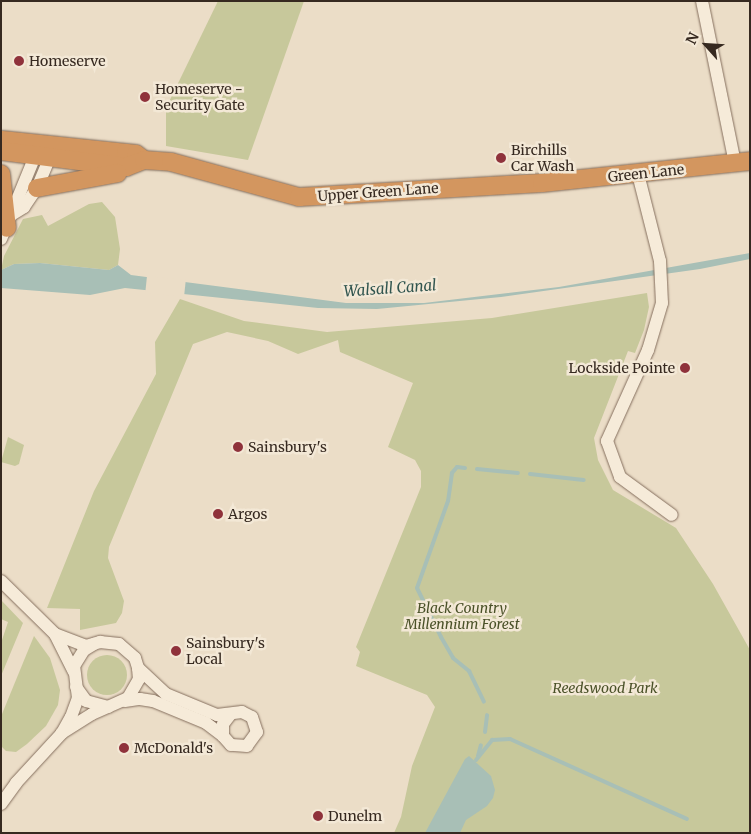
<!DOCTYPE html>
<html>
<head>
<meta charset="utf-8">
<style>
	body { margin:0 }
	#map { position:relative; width:751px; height:834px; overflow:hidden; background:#ebddc7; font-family:Merriweather,serif }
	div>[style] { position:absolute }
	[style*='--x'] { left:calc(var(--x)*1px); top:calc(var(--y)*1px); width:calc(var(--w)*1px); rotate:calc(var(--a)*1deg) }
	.green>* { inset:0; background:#c7c89b }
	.round { border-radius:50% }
	.water>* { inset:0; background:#a8bfb6 }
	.pier>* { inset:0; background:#ebddc7; transform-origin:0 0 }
	.stream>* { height:4px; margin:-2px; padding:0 2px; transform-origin:2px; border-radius:2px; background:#a8bfb6 }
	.roads { filter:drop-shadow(0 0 1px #856f5e) drop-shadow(0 0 1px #856f5e) }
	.minor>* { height:12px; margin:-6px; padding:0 6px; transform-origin:6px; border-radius:6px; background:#f6ebd9 }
	.highway>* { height:18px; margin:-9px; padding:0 9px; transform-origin:9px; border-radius:9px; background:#d3965f }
	.dots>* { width:14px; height:14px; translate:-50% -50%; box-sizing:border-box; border:2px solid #f3e8d6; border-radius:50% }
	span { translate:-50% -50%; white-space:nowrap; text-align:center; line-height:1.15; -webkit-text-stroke:5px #f3e8d6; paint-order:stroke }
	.poi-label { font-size:14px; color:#362920 }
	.left { translate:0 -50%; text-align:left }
	.right { translate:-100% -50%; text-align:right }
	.street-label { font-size:14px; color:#362920 }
	.park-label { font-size:14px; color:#4a5128; font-style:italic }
	.water-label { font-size:15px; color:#31554f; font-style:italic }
	.frame { position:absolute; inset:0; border:2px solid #362920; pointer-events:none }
	.north { position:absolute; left:681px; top:20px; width:50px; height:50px; -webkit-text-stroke:4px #f3e8d6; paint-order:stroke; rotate:296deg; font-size:14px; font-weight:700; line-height:20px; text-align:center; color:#362920 }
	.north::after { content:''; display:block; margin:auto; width:18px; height:22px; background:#362920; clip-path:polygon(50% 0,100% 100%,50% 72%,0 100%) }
</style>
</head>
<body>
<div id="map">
	<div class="green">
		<div style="clip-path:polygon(218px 1px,304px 1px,248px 160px,166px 146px,166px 108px)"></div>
		<div style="clip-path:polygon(102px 202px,115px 217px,120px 249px,118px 265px,109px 270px,40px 263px,14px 264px,1px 270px,4px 256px,23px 219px,42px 215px,48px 226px,89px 204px)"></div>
		<div style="clip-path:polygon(647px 293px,649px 307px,644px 330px,635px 353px,628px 351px,594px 438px,598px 460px,613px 490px,676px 528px,713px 584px,750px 650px,750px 833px,394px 833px,401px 817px,412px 766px,435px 707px,427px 695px,356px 666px,360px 652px,356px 647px,421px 487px,421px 471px,415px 460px,388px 447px,413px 383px,340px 352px,338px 340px,298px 354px,268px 341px,227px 332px,193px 344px,109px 547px,108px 558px,124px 601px,122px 613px,116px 623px,80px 630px,80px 609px,47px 608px,94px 491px,156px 374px,155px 342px,180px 299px,244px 321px,327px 332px,492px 318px)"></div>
		<div style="clip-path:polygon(8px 437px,24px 445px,19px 464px,15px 466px,1px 462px)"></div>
		<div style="clip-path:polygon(1px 600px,23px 623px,1px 676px,1px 643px,8px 622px,1px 619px)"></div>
		<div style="clip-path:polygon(34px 636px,50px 658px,60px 690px,58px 705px,46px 726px,27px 744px,16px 752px,6px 751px,1px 746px,2px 714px)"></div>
		<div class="round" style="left:87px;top:655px;width:40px;height:40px"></div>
	</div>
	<div class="water">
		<div style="clip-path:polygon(750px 253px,750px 259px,700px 269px,501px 297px,377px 309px,318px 308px,125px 288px,90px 295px,1px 288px,1px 270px,14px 264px,40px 263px,109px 270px,118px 265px,131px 275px,346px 303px,424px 303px,559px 287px)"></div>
		<div style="clip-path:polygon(469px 756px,491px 776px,495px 790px,493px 798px,487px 806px,466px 820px,460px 833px,425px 833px,465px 759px)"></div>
	</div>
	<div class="pier">
		<div style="left:147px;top:276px;width:39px;height:17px;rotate:6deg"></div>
	</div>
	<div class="stream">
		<div style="--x:465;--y:468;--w:8;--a:-173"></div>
		<div style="--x:457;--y:467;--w:8;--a:130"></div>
		<div style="--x:452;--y:473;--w:28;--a:98"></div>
		<div style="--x:448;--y:501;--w:92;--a:109.6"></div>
		<div style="--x:417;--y:588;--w:55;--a:63.9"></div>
		<div style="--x:441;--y:637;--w:24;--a:60"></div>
		<div style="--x:453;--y:658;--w:21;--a:39"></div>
		<div style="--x:469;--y:671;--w:34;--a:64"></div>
		<div style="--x:477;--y:469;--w:41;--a:5.6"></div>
		<div style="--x:530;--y:474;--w:54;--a:6.3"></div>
		<div style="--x:485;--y:732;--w:17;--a:-83"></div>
		<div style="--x:478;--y:756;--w:11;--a:-75"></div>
		<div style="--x:476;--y:760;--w:26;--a:-51"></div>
		<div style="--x:492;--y:740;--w:18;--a:-3"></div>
		<div style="--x:510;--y:739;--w:194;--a:24.3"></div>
	</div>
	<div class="roads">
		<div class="minor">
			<div style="--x:702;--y:1;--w:165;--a:78.5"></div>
			<div style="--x:638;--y:174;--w:90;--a:75.8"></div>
			<div style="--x:660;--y:261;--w:42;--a:87.3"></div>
			<div style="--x:662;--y:303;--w:49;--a:106.6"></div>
			<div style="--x:648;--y:350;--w:100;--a:114.3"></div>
			<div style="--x:607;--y:441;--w:38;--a:70"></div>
			<div style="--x:620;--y:477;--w:64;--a:36.2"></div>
			<div style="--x:13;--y:214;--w:13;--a:-32"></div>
			<div style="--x:24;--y:207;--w:23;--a:-56"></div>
			<div style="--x:37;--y:188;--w:41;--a:-67.2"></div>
			<div style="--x:1;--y:239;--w:97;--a:-67.7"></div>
			<div style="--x:1;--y:581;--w:76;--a:44.5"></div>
			<div style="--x:55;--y:634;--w:42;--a:63.4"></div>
			<div style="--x:55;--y:634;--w:33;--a:21"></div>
			<div style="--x:86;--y:646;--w:15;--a:-16"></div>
			<div style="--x:100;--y:642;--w:19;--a:6"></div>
			<div style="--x:119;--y:644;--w:21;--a:41"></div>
			<div style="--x:135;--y:658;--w:10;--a:73"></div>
			<div style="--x:138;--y:668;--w:11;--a:85"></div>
			<div style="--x:139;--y:679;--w:22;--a:120"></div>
			<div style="--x:128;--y:698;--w:39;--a:156"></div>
			<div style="--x:92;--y:714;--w:36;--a:148"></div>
			<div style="--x:138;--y:668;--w:38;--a:43"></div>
			<div style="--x:166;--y:694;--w:55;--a:22.4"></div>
			<div style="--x:217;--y:715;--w:25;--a:-7"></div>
			<div style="--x:242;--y:712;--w:11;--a:27"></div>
			<div style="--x:252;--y:717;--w:16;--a:72"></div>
			<div style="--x:257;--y:732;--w:17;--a:126"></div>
			<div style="--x:247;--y:746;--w:16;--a:-176"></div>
			<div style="--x:231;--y:745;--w:12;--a:-132"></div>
			<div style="--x:223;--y:736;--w:12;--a:-90"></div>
			<div style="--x:223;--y:724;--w:11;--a:-52"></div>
			<div style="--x:76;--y:687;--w:17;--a:54"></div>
			<div style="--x:86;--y:701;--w:23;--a:15"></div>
			<div style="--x:125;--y:701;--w:15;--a:-8"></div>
			<div style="--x:140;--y:699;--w:13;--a:9"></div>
			<div style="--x:153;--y:701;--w:57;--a:22.5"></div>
			<div style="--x:206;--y:723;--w:21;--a:37"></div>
			<div style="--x:1;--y:804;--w:26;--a:-54"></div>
			<div style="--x:16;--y:783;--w:68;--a:-47.4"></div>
			<div style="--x:62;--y:733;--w:18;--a:-61"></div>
			<div style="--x:71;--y:717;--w:20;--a:-70"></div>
			<div style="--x:78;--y:698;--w:32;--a:-97"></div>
			<div style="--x:74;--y:666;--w:19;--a:-58"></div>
			<div style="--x:84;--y:650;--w:12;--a:-31"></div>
		</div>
		<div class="highway">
			<div style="--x:2;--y:140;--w:125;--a:6"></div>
			<div style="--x:126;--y:153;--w:10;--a:6"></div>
			<div style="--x:136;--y:154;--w:10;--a:37"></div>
			<div style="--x:1;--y:151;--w:126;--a:7.3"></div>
			<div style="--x:126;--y:167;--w:19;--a:-21"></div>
			<div style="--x:144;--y:160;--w:27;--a:4"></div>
			<div style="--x:171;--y:162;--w:133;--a:15.3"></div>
			<div style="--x:299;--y:197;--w:243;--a:-3.3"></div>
			<div style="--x:542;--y:183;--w:209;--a:-6"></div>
			<div style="--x:1;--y:174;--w:54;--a:83.7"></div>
			<div style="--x:37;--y:188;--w:82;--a:-10.5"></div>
		</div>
	</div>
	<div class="dots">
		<div style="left:19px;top:61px;background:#8f323b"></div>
		<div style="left:145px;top:97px;background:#8f323b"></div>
		<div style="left:501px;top:158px;background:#8f323b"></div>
		<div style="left:685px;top:368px;background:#8f323b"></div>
		<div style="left:238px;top:447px;background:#8f323b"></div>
		<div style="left:218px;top:514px;background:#8f323b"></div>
		<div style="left:176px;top:651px;background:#8f323b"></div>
		<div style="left:124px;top:748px;background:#8f323b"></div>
		<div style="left:318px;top:816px;background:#8f323b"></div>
	</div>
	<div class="poi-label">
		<span class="left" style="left:29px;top:61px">Homeserve</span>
		<span class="left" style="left:155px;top:97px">Homeserve -<br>Security Gate</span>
		<span class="left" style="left:511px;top:158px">Birchills<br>Car Wash</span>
		<span class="right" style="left:675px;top:368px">Lockside Pointe</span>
		<span class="left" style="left:248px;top:447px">Sainsbury's</span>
		<span class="left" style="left:228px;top:514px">Argos</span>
		<span class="left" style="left:186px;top:651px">Sainsbury's<br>Local</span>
		<span class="left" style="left:134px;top:748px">McDonald's</span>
		<span class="left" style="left:328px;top:816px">Dunelm</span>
	</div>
	<div class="street-label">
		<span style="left:646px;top:173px;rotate:-6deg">Green Lane</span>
		<span style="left:378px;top:192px;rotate:-4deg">Upper Green Lane</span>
	</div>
	<div class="park-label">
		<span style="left:462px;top:616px">Black Country<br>Millennium Forest</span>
		<span style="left:605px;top:688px">Reedswood Park</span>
	</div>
	<div class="water-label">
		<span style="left:390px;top:288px;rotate:-4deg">Walsall Canal</span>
	</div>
	<div class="frame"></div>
	<div class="north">N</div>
</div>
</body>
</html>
